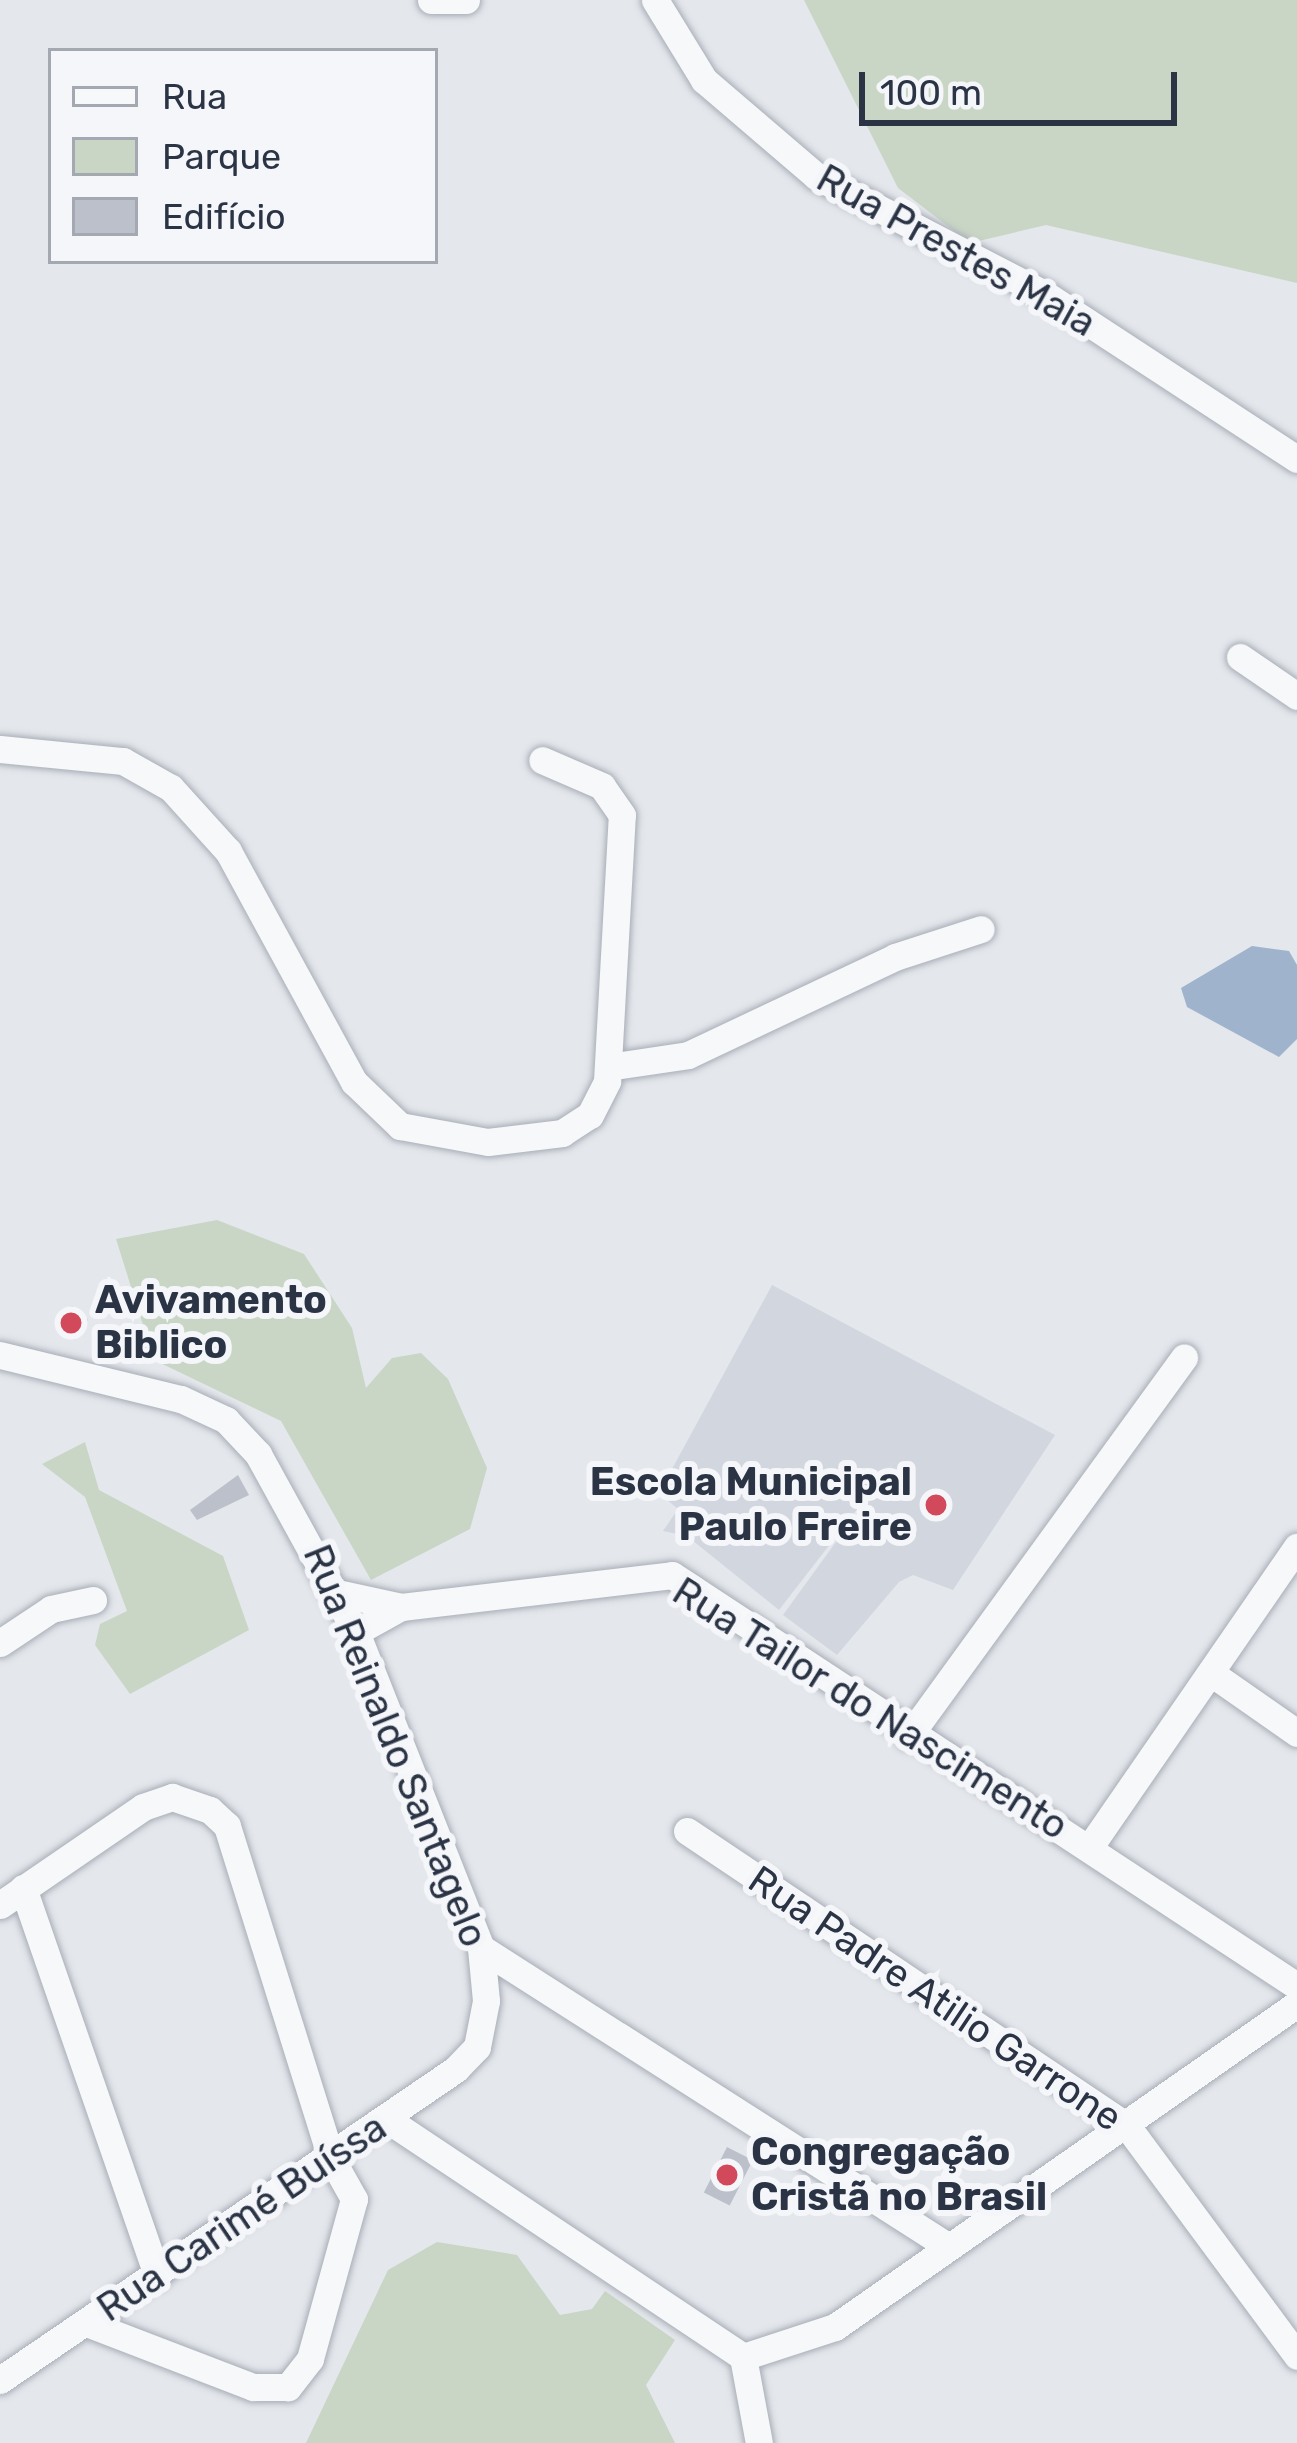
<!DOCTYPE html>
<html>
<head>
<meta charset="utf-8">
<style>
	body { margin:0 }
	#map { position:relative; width:1297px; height:2443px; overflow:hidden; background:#e4e7ec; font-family:Rubik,sans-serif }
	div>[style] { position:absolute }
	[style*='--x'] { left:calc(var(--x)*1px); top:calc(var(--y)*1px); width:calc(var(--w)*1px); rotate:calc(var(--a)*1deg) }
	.built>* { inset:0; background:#d2d6de }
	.green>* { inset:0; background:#c9d6c5 }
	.water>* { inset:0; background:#9fb4cc }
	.building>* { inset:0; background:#bbc0ca; transform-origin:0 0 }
	.roads { filter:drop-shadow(0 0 3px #a9aeb7) drop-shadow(0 0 3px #a9aeb7) }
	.minor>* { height:27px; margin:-13.5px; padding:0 13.5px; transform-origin:13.5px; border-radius:13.5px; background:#f7f8fa }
	.dots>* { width:33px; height:33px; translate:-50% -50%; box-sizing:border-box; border:6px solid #f4f6f9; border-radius:50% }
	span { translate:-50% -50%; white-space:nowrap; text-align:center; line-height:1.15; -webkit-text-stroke:12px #f4f6f9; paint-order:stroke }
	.street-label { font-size:39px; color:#2b3445 }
	.poi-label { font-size:39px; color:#2b3445; font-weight:700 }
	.left { translate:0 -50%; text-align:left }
	.right { translate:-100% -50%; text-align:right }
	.legend { position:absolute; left:48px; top:48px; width:390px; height:216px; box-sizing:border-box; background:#f4f6f9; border:3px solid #a4a8b1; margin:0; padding:15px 21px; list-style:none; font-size:36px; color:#2b3445 }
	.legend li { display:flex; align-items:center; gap:24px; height:60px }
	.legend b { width:60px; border:3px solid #a4a8b1 }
	.scale { position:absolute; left:859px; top:72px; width:318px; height:54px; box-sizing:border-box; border:6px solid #2b3445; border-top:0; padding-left:15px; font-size:36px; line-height:42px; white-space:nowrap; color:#2b3445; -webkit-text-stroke:9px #f4f6f9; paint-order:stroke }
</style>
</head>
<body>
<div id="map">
	<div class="built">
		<div style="clip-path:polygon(772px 1285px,1055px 1435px,953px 1590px,913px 1575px,899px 1582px,837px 1655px,783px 1615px,896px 1459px,779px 1610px,687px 1536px,663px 1531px,678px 1509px,659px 1493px)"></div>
	</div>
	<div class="green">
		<div style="clip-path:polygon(804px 0,1297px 0,1297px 283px,1046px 225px,970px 243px,898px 188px)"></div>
		<div style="clip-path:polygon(217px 1220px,304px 1254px,352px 1328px,366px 1388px,392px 1358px,421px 1353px,448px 1379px,487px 1468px,470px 1529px,371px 1580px,281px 1421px,154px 1360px,116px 1239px)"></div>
		<div style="clip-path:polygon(85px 1442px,99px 1490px,223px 1556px,249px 1630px,130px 1694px,95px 1645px,100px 1624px,127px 1611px,85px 1497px,42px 1464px)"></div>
		<div style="clip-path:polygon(437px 2242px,517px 2255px,560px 2315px,592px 2309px,605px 2291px,675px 2340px,646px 2385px,675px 2443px,306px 2443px,388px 2270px)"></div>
	</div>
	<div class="water">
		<div style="clip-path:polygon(1252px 946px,1289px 951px,1297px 965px,1297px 1039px,1279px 1057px,1187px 1007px,1181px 988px)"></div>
	</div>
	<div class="building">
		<div style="clip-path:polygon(72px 1306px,88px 1320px,72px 1337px,55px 1326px)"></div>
		<div style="clip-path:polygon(238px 1475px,249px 1495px,197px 1520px,190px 1510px)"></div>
		<div style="left:727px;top:2147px;width:29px;height:51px;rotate:27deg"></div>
	</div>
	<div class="roads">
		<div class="minor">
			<div style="--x:431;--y:0;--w:35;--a:0"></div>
			<div style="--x:655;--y:0;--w:94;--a:58.5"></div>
			<div style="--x:704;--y:80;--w:148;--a:40.6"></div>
			<div style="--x:816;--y:176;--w:255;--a:27.3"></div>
			<div style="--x:1043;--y:293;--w:303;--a:33.2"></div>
			<div style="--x:1240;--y:657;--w:69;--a:34.4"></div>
			<div style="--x:0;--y:749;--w:124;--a:5.6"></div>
			<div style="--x:123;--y:761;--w:55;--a:29.4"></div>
			<div style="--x:171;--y:788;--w:85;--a:47.9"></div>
			<div style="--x:228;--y:851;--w:263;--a:61.4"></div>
			<div style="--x:354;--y:1082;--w:64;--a:43.7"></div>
			<div style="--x:400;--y:1126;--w:89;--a:10.3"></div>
			<div style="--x:488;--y:1142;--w:75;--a:-6.9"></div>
			<div style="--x:562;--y:1133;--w:33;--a:-33"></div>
			<div style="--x:590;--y:1115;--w:38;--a:-63"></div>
			<div style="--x:607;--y:1081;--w:266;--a:-86.8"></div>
			<div style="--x:622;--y:815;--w:35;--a:-125"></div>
			<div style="--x:602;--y:786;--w:65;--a:-156.6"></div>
			<div style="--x:608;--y:1067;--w:81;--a:-8.5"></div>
			<div style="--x:688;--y:1055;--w:229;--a:-25.3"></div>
			<div style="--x:895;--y:957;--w:90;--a:-18"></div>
			<div style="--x:0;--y:1355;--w:186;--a:13.7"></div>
			<div style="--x:181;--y:1399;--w:50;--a:25"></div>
			<div style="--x:226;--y:1420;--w:47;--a:46.7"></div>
			<div style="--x:258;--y:1454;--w:203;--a:61.2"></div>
			<div style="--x:356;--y:1632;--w:340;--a:68.4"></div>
			<div style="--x:481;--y:1948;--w:53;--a:84.6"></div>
			<div style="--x:486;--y:2001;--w:47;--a:101.1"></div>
			<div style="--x:477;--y:2047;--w:30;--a:134"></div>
			<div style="--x:456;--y:2069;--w:552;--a:145.71"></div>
			<div style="--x:337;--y:1593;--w:66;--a:12.3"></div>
			<div style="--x:401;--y:1607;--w:51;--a:150.9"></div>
			<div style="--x:401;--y:1607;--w:273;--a:-6.7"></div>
			<div style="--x:672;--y:1575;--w:748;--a:33.33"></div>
			<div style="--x:0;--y:1643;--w:61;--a:-33.7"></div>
			<div style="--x:51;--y:1609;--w:43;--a:-12.1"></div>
			<div style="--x:1211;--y:1673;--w:105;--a:34.9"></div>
			<div style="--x:909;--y:1736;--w:468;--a:-54"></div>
			<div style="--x:687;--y:1831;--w:530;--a:33.84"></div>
			<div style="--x:1127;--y:2126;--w:286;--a:53.5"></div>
			<div style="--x:1089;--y:1848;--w:366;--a:-55.4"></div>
			<div style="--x:23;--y:1888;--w:410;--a:70.9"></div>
			<div style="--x:0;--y:1905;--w:173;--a:-34.4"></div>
			<div style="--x:143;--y:1807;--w:31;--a:-19"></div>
			<div style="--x:172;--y:1797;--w:40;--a:18.9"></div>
			<div style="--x:210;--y:1810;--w:23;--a:43"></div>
			<div style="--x:227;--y:1826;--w:348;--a:72.6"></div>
			<div style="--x:331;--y:2158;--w:47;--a:60.7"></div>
			<div style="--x:354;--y:2199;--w:166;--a:105.4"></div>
			<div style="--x:310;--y:2359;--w:36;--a:128"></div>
			<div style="--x:288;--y:2387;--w:35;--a:180"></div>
			<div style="--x:253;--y:2387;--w:179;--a:-159"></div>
			<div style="--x:481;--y:1948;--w:555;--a:32.57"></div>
			<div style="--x:388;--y:2120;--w:427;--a:33.7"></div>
			<div style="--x:743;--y:2357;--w:87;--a:79.5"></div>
			<div style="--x:743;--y:2357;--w:97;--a:-18.1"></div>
			<div style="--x:835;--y:2327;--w:564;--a:-34.96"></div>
		</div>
	</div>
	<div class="dots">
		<div style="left:71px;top:1323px;background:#d1495b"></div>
		<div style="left:936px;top:1505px;background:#d1495b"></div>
		<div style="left:727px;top:2175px;background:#d1495b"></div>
	</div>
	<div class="street-label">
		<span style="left:956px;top:251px;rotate:29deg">Rua Prestes Maia</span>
		<span style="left:870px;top:1709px;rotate:32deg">Rua Tailor do Nascimento</span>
		<span style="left:395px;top:1746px;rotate:68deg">Rua Reinaldo Santagelo</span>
		<span style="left:935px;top:1999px;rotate:34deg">Rua Padre Atilio Garrone</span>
		<span style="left:242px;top:2218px;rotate:-34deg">Rua Carimé Buíssa</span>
	</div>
	<div class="poi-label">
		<span class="left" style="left:95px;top:1323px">Avivamento<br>Biblico</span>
		<span class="right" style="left:912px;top:1505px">Escola Municipal<br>Paulo Freire</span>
		<span class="left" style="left:751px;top:2175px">Congregação<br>Cristã no Brasil</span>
	</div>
	<ul class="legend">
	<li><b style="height:15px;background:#f7f8fa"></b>Rua</li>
	<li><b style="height:33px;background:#c9d6c5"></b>Parque</li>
	<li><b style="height:33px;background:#bbc0ca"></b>Edifício</li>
	</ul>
	<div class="scale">100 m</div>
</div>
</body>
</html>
